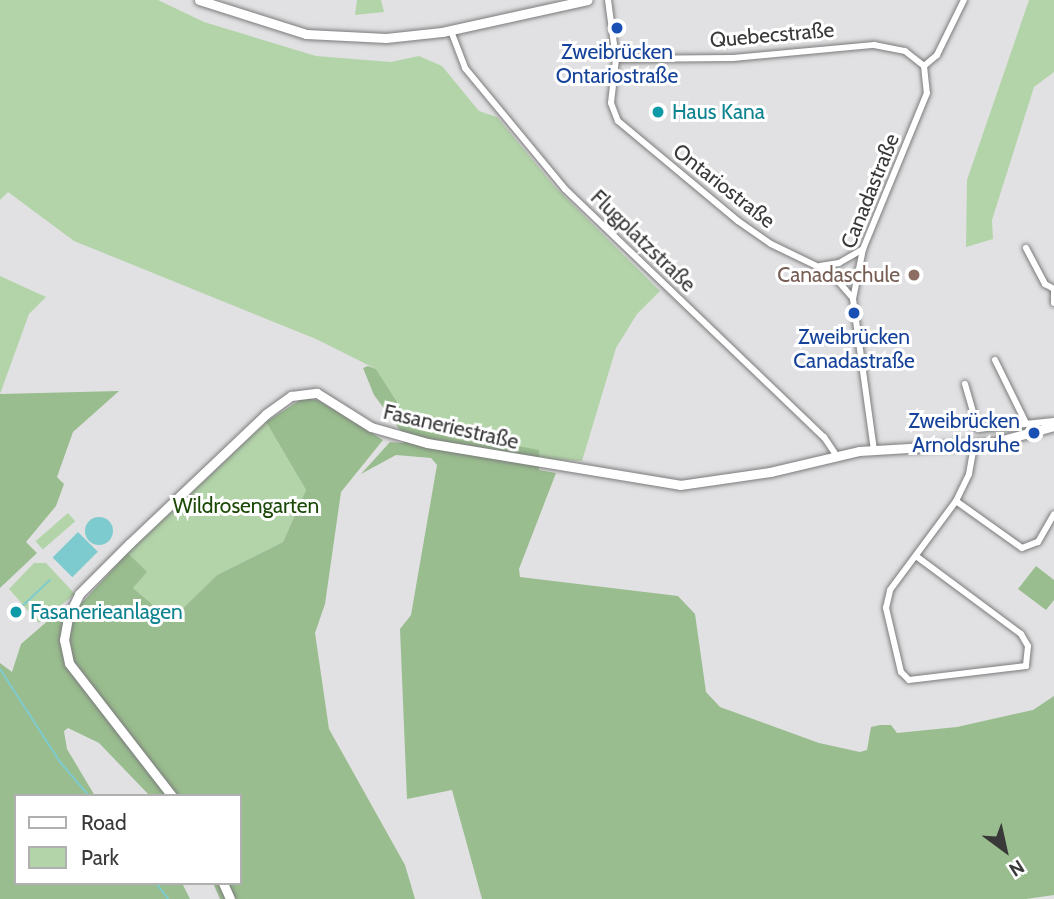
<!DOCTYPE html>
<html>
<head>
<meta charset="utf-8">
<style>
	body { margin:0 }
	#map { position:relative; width:1054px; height:899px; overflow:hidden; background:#e1e1e3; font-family:Cabin,sans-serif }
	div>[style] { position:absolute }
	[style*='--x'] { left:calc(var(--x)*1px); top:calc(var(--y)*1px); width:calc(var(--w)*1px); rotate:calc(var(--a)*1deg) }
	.green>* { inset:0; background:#b3d4a9; transform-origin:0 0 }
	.forest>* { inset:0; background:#99bd8e }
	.water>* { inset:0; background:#7ecbcf; transform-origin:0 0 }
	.round { border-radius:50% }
	.stream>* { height:2px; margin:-1px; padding:0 1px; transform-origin:1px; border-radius:1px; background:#7ecbcf }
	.roads { filter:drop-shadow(0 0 2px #7b7b7c) drop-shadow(0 0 2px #7b7b7c) }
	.street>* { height:6px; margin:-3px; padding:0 3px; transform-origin:3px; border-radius:3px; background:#fff }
	.secondary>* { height:9px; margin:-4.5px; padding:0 4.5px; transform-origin:4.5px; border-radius:4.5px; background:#fff }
	.dots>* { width:19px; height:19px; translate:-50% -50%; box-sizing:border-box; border:4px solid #fff; border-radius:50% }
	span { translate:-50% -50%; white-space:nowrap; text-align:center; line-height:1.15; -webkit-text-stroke:6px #fff; paint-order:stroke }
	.street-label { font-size:21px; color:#39393a }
	.transit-label { font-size:21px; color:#164399 }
	.right { translate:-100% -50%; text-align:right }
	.culture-label { font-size:21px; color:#0d838f }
	.left { translate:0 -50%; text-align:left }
	.education-label { font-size:21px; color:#785e54 }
	.park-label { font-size:21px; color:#1c4a06 }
	.legend { position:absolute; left:14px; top:794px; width:228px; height:91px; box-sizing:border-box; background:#fff; border:2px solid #b0b0b0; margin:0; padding:9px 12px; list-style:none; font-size:21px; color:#39393a }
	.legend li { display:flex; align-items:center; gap:14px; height:35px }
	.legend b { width:35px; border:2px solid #b0b0b0 }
	.north { position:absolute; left:970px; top:815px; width:70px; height:70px; -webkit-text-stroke:5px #fff; paint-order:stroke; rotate:147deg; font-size:19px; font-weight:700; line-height:28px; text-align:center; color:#39393a }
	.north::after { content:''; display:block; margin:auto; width:24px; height:32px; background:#39393a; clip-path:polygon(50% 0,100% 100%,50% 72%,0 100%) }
</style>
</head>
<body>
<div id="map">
	<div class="green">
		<div style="clip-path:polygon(0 0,158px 0,204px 22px,316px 56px,391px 62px,419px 56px,442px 66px,479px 111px,497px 117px,555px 187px,660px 291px,637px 314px,616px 348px,582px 461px,541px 459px,424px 429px,406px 416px,376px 369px,316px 339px,74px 241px,8px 192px,0 200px)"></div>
		<div style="clip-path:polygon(357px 0,381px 0,384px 12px,355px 15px)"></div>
		<div style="clip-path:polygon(1029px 0,1054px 0,1054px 72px,1034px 87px,992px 220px,993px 239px,966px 247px,967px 180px)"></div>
		<div style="clip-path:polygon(0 276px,46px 297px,29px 314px,0 394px)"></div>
		<div style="clip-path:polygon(266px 422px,306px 490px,283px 542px,217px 575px,171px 620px,133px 588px,146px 572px,128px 553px)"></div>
		<div style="left:68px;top:513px;width:11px;height:43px;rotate:49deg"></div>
		<div style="clip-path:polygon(34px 563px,46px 563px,75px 594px,39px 623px,9px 589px)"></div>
	</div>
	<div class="forest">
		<div style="clip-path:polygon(368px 366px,376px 369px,406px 416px,424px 429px,539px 450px,539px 470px,556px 473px,519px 569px,520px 577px,678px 596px,695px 614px,706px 692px,720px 707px,819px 743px,860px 752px,867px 750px,871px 727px,880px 725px,891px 725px,897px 733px,957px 727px,1033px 710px,1054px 696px,1054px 895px,1026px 899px,482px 899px,452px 790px,407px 799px,400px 629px,411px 615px,437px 465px,431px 458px,396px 455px,361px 474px,390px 442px,403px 443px,406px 438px,374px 395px,363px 368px)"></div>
		<div style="clip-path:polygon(119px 391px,73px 432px,57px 477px,64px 484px,56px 506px,26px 542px,37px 553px,0 588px,0 394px)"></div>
		<div style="clip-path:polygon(303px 398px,318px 400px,383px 440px,341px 492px,325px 604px,315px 633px,329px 729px,405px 865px,415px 899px,220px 899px,213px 883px,240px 883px,240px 796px,150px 796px,99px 743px,68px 728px,64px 731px,67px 749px,95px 796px,16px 796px,16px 883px,182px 883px,190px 899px,0 899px,0 663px,12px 672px,21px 644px,65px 606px,78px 607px,128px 553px,147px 572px,133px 588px,171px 620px,217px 575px,283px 542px,306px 490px,266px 422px)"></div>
		<div style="clip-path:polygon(1036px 566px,1054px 580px,1054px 600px,1046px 610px,1018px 589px)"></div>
	</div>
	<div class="water">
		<div class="round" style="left:85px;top:517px;width:28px;height:28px"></div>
		<div style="left:78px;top:532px;width:28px;height:36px;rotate:45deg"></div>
	</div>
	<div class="stream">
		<div style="--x:18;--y:610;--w:44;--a:-43.2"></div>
		<div style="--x:0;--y:669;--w:111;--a:57.2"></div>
		<div style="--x:60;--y:762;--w:45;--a:49.5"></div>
		<div style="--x:156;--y:883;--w:20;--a:53"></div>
	</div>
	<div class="roads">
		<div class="street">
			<div style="--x:608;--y:0;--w:60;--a:82.3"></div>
			<div style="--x:616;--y:59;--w:44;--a:96.5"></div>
			<div style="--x:611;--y:103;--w:19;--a:69"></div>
			<div style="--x:618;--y:121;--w:156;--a:39.8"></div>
			<div style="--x:738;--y:221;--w:40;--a:34.9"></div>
			<div style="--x:771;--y:244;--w:67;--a:25.8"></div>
			<div style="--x:831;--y:273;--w:32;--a:49"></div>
			<div style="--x:451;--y:31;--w:40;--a:69"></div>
			<div style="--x:465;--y:68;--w:157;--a:50.4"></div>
			<div style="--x:565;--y:189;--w:359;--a:43.8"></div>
			<div style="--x:824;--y:437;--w:23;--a:56"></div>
			<div style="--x:616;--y:59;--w:117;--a:-0.5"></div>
			<div style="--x:733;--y:58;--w:142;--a:-5.3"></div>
			<div style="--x:874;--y:45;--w:32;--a:11"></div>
			<div style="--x:905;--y:51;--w:24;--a:38"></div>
			<div style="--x:924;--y:66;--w:27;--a:84"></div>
			<div style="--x:927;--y:93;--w:169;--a:112.3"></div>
			<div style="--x:863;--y:249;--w:51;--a:101.3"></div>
			<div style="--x:853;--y:299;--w:152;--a:82.1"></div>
			<div style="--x:924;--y:66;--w:17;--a:-40"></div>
			<div style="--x:937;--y:55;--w:61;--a:-63.9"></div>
			<div style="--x:1026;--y:248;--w:41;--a:62.2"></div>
			<div style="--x:1045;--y:284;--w:10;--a:29"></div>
			<div style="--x:820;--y:266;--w:19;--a:-9"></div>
			<div style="--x:839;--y:263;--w:28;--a:-30"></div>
			<div style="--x:1054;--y:289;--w:14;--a:90"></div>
			<div style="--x:995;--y:360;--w:70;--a:63.8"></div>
			<div style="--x:965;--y:384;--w:47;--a:73.9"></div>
			<div style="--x:978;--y:429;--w:76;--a:-6"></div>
			<div style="--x:956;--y:501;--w:81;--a:35.5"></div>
			<div style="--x:1022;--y:548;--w:17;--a:-21"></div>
			<div style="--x:1038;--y:542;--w:32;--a:-60"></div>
			<div style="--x:916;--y:556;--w:131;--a:36.6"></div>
			<div style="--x:1021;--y:634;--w:14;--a:60"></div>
			<div style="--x:1028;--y:646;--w:20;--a:96"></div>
			<div style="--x:1026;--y:666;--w:118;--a:173.2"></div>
			<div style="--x:909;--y:680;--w:11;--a:-135"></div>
			<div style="--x:901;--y:672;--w:66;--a:-103.2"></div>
			<div style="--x:886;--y:608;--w:18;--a:-77"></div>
			<div style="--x:890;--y:590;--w:111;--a:-53.4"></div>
			<div style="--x:956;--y:501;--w:30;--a:-64"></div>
			<div style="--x:969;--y:474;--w:29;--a:-80"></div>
		</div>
		<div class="secondary">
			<div style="--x:199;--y:0;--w:112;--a:17.6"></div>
			<div style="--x:306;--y:34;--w:80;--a:2.9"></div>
			<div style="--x:386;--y:38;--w:56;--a:-6.1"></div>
			<div style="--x:442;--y:32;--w:149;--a:-12.4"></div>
			<div style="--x:172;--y:796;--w:168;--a:-127.8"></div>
			<div style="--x:69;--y:663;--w:24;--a:-102"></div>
			<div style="--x:64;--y:640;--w:23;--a:-80"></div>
			<div style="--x:68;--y:617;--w:25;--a:-64"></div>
			<div style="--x:79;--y:594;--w:71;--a:-45"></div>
			<div style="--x:129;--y:544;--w:189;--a:-43.5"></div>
			<div style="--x:266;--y:414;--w:31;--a:-36"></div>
			<div style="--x:291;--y:396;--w:26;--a:-7"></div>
			<div style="--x:317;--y:393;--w:64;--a:32.2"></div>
			<div style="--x:371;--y:427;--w:58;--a:15.9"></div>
			<div style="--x:427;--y:443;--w:256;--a:9.4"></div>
			<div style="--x:680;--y:485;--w:91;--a:-8.2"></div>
			<div style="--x:770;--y:472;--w:91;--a:-13.3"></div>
			<div style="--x:859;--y:451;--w:133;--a:-3.4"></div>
			<div style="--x:992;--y:443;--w:64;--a:-15.3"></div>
			<div style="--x:223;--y:883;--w:17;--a:66"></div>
		</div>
	</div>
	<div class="dots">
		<div style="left:617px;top:28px;background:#1a4fb4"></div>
		<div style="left:658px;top:112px;background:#0f9aa8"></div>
		<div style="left:914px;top:275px;background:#8d6e63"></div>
		<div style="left:854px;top:313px;background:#1a4fb4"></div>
		<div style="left:1034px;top:433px;background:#1a4fb4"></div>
		<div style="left:16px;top:612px;background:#0f9aa8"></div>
	</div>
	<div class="street-label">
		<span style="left:772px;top:35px;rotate:-5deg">Quebecstraße</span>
		<span style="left:724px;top:186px;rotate:38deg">Ontariostraße</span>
		<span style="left:870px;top:191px;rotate:-68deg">Canadastraße</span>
		<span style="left:643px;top:241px;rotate:44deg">Flugplatzstraße</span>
		<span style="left:451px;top:427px;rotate:13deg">Fasaneriestraße</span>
	</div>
	<div class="transit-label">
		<span style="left:617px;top:64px">Zweibrücken<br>Ontariostraße</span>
		<span style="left:854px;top:349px">Zweibrücken<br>Canadastraße</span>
		<span class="right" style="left:1020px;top:433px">Zweibrücken<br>Arnoldsruhe</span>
	</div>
	<div class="culture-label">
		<span class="left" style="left:672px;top:112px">Haus Kana</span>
		<span class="left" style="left:30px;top:612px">Fasanerieanlagen</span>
	</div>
	<div class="education-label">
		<span class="right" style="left:900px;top:275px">Canadaschule</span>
	</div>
	<div class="park-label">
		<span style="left:246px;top:506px">Wildrosengarten</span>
	</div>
	<ul class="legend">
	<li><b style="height:9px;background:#fff"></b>Road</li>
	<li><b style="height:19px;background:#b3d4a9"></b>Park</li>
	</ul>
	<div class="north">N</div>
</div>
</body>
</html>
